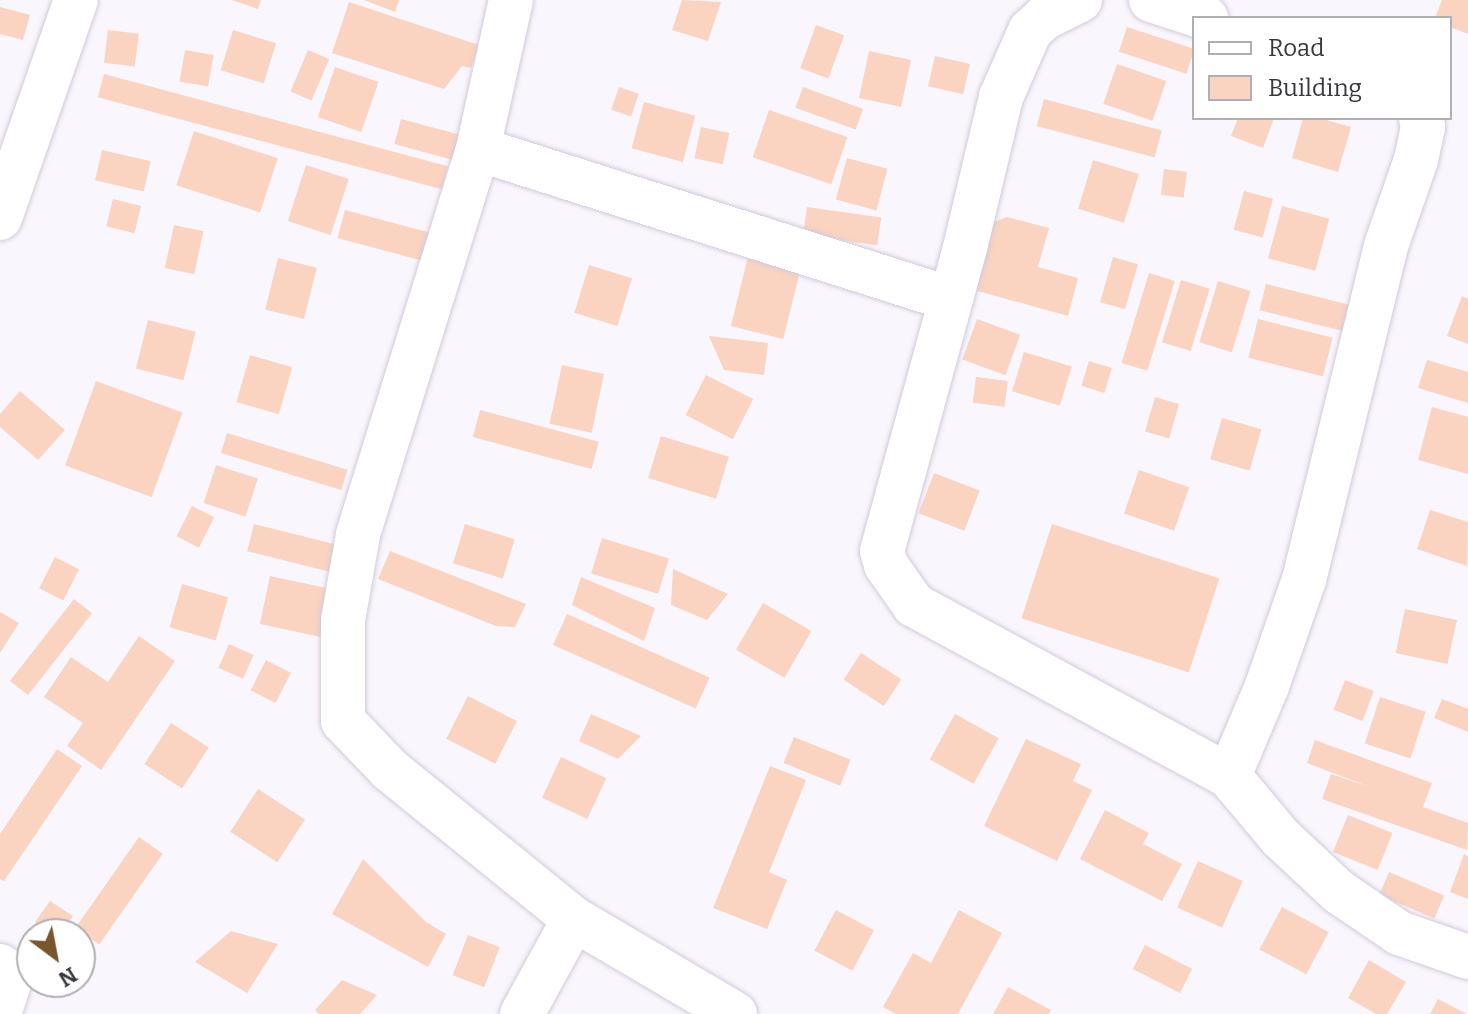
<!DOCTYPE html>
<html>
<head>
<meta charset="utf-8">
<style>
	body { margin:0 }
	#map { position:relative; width:1468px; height:1014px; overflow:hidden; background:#faf6fd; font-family:Bitter,serif }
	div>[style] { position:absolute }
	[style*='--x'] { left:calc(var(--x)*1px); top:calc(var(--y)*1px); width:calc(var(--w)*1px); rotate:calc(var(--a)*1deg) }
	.building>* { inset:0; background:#fad3c1; transform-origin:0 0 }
	.roads { filter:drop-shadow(0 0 2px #d2c9db) drop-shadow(0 0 2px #d2c9db) }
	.minor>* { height:44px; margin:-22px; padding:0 22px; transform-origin:22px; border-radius:22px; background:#fff }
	span { translate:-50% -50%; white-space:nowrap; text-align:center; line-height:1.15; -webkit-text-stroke:7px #fff; paint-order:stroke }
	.legend { position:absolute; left:1192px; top:16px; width:260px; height:104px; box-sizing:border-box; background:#fff; border:2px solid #b0afb2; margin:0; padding:10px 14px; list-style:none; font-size:24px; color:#3a373e }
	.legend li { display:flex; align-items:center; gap:16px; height:40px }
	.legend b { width:40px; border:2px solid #b0afb2 }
	.north { position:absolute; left:16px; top:918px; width:80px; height:80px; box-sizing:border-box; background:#fff; border:2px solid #b0afb2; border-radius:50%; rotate:148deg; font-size:22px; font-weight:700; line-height:32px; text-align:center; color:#3a373e }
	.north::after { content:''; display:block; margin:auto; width:28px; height:36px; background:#79562e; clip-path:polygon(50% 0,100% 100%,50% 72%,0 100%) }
</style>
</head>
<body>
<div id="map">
	<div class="building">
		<div style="clip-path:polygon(232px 0,261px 0,258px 9px)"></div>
		<div style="clip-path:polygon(364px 0,399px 0,395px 12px)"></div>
		<div style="clip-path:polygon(682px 0,721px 2px,708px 41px,672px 30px)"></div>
		<div style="clip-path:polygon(1442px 0,1468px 0,1468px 34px,1450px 27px,1450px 18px,1435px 18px)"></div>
		<div style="clip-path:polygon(349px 2px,479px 45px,471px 68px,462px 66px,444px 89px,332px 53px)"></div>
		<div style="clip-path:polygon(0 7px,30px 15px,23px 40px,0 34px)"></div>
		<div style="left:816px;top:25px;width:30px;height:46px;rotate:20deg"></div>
		<div style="left:1127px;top:27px;width:71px;height:26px;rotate:18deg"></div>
		<div style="left:108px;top:30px;width:31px;height:33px;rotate:7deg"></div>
		<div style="left:233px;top:30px;width:45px;height:42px;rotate:17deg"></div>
		<div style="left:185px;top:50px;width:29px;height:32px;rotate:10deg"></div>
		<div style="left:308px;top:50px;width:23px;height:45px;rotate:23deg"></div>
		<div style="left:869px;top:51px;width:43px;height:48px;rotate:12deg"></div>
		<div style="left:935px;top:56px;width:36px;height:31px;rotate:13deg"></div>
		<div style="left:1117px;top:64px;width:52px;height:42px;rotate:19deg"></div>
		<div style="left:335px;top:67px;width:46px;height:53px;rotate:19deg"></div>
		<div style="left:104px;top:74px;width:356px;height:24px;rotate:15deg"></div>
		<div style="left:619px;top:87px;width:21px;height:24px;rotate:19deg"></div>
		<div style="left:803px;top:87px;width:64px;height:22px;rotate:20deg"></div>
		<div style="left:1044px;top:99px;width:122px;height:28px;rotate:15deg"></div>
		<div style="left:644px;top:102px;width:53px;height:48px;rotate:15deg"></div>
		<div style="left:769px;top:110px;width:83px;height:50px;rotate:19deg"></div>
		<div style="clip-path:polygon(1238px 118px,1274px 118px,1263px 148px,1231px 136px)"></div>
		<div style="clip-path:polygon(1303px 118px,1319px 118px,1351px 127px,1338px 172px,1292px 158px)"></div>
		<div style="left:401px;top:119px;width:62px;height:26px;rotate:15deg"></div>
		<div style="left:701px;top:127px;width:29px;height:32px;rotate:12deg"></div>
		<div style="left:194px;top:131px;width:88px;height:57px;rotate:18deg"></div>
		<div style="left:102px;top:150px;width:50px;height:31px;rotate:13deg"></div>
		<div style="left:847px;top:158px;width:42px;height:43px;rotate:15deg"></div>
		<div style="left:1093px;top:160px;width:48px;height:51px;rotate:17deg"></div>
		<div style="left:306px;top:165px;width:45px;height:59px;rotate:18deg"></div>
		<div style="left:1164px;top:169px;width:23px;height:26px;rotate:7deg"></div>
		<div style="left:1244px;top:191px;width:30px;height:40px;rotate:15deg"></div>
		<div style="left:113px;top:199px;width:29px;height:28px;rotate:14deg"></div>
		<div style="left:1282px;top:206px;width:49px;height:54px;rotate:15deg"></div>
		<div style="left:807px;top:207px;width:75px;height:28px;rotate:8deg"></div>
		<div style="left:345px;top:210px;width:90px;height:29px;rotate:15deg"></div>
		<div style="clip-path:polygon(1007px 217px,1049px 228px,1038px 267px,1078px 278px,1068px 316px,967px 288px,983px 226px)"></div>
		<div style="left:174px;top:225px;width:30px;height:44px;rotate:12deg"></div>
		<div style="left:748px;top:257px;width:54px;height:71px;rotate:14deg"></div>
		<div style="left:1113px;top:257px;width:26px;height:47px;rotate:16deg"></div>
		<div style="left:278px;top:258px;width:40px;height:53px;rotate:14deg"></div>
		<div style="left:589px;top:265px;width:45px;height:50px;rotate:17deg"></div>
		<div style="left:1149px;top:273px;width:27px;height:94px;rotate:17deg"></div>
		<div style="left:1181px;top:280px;width:30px;height:65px;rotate:17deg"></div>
		<div style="left:1218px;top:281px;width:34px;height:64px;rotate:17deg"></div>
		<div style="left:1266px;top:284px;width:96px;height:27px;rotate:14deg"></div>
		<div style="clip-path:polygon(1462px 296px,1468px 299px,1468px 344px,1447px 336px)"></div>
		<div style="left:977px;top:319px;width:46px;height:43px;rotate:20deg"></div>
		<div style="left:1258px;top:319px;width:77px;height:40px;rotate:14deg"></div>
		<div style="left:148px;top:320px;width:49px;height:50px;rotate:14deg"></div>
		<div style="clip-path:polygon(709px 336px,768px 343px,764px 375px,724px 370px)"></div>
		<div style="left:1024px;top:352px;width:50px;height:41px;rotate:17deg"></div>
		<div style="left:250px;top:355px;width:44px;height:49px;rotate:16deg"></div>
		<div style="clip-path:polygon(1427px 360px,1468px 372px,1468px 403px,1418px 388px)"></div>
		<div style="left:1089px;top:361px;width:24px;height:26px;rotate:17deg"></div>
		<div style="left:562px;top:365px;width:43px;height:60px;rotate:12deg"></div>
		<div style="left:706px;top:375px;width:53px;height:45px;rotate:27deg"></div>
		<div style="left:976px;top:377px;width:32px;height:26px;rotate:7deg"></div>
		<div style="left:96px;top:381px;width:92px;height:90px;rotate:20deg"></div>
		<div style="clip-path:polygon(20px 391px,65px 430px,38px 460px,0 427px,0 414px)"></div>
		<div style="left:1155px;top:397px;width:25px;height:36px;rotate:16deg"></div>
		<div style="clip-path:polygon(1432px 407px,1468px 417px,1468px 474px,1418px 460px)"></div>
		<div style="left:480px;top:410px;width:123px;height:28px;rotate:15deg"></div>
		<div style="left:1222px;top:418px;width:41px;height:43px;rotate:16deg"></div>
		<div style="left:227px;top:433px;width:126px;height:21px;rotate:17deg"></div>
		<div style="left:661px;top:436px;width:71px;height:44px;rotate:17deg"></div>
		<div style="left:216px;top:465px;width:44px;height:40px;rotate:18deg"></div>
		<div style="left:1139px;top:470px;width:53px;height:46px;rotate:19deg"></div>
		<div style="left:934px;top:473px;width:49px;height:43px;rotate:21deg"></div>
		<div style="left:192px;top:506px;width:25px;height:34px;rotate:27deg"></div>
		<div style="clip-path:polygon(1430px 510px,1468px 522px,1467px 566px,1417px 549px)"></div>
		<div style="left:254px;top:524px;width:97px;height:28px;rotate:14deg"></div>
		<div style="left:465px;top:524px;width:52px;height:41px;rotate:17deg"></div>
		<div style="left:1052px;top:524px;width:176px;height:99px;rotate:18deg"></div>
		<div style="left:602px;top:538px;width:70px;height:37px;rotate:17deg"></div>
		<div style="clip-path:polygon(390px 551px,526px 604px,515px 627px,496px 626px,378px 579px)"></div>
		<div style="left:55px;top:557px;width:27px;height:35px;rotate:27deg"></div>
		<div style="clip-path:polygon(673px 569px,728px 594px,707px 620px,671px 605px)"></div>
		<div style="left:270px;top:576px;width:66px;height:49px;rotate:12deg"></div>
		<div style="clip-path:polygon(581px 577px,655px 608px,644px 641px,572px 605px)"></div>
		<div style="left:182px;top:584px;width:48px;height:45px;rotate:16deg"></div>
		<div style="left:74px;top:599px;width:23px;height:104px;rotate:38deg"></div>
		<div style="left:763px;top:603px;width:56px;height:54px;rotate:30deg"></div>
		<div style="left:1405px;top:609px;width:53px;height:45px;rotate:12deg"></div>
		<div style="clip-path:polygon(0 612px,19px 623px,0 653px)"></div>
		<div style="left:567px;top:614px;width:156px;height:34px;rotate:24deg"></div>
		<div style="clip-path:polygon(139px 636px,175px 661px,101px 770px,67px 746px,83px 723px,44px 697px,71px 657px,108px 682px)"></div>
		<div style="left:229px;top:644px;width:27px;height:26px;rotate:24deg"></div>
		<div style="left:861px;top:653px;width:48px;height:32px;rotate:33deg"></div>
		<div style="left:266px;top:660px;width:28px;height:34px;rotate:27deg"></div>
		<div style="left:1345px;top:680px;width:31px;height:32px;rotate:21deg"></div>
		<div style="left:468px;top:696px;width:55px;height:48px;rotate:27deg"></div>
		<div style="left:1380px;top:697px;width:48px;height:49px;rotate:18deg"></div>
		<div style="clip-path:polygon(1442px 699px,1468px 709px,1468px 732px,1434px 718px)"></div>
		<div style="clip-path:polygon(591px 714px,641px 736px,618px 759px,579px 741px)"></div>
		<div style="left:955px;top:714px;width:50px;height:52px;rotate:29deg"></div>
		<div style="left:171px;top:723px;width:45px;height:49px;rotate:33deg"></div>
		<div style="left:794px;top:737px;width:61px;height:28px;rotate:22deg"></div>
		<div style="clip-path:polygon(1026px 739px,1081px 764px,1073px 781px,1092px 790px,1057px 861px,984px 826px)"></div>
		<div style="clip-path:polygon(1315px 740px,1432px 783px,1423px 807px,1468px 823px,1467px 850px,1322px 799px,1331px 774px,1370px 787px,1307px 763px)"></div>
		<div style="clip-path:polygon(57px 749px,82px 766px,4px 881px,0 879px,0 834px)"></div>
		<div style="left:561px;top:757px;width:50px;height:45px;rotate:25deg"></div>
		<div style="clip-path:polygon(770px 766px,806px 780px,769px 872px,787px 880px,767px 929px,713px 908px)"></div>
		<div style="left:258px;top:789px;width:56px;height:51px;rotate:33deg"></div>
		<div style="clip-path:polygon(1105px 810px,1149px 833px,1143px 844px,1182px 864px,1162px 901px,1080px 859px)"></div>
		<div style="left:1348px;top:815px;width:48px;height:40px;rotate:22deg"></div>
		<div style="left:139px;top:837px;width:29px;height:111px;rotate:35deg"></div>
		<div style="clip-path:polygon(1464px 854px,1468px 856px,1468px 899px,1450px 892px)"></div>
		<div style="clip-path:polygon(363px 859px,426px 922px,446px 934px,428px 967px,332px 914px)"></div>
		<div style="left:1198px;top:861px;width:49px;height:51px;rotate:24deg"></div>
		<div style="left:1389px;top:872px;width:60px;height:25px;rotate:23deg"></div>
		<div style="clip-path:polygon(50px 901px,73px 916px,60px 934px,53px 934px,35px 922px)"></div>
		<div style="left:1282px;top:907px;width:53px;height:48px;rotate:28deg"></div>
		<div style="left:836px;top:910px;width:43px;height:46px;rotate:28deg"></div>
		<div style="clip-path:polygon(959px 910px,1002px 933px,958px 1014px,896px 1014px,883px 1007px,913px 953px,931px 963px)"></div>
		<div style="clip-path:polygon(231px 931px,278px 944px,247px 993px,195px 962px)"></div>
		<div style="left:468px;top:935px;width:34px;height:43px;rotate:21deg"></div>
		<div style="left:1145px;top:945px;width:53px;height:27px;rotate:27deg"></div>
		<div style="clip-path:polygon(1369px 960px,1406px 982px,1387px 1014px,1376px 1014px,1348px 998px)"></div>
		<div style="clip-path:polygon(342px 980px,377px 995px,360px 1014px,319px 1014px,315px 1010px)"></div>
		<div style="clip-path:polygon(1008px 987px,1051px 1010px,1049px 1014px,993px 1014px)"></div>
		<div style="clip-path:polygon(1438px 999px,1467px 1014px,1430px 1014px)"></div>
	</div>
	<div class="roads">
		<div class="minor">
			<div style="--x:511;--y:0;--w:153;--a:102.5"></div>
			<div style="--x:478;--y:149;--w:404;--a:107.3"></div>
			<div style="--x:358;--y:535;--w:86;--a:100"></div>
			<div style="--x:343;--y:620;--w:101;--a:90"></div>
			<div style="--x:343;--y:721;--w:68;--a:46.2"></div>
			<div style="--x:390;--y:770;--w:237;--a:39"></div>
			<div style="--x:574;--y:919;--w:187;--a:30.5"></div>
			<div style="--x:1080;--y:0;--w:40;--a:153.4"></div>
			<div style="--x:1044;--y:18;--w:19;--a:137"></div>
			<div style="--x:1030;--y:31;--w:72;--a:113.7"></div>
			<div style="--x:1001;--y:97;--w:155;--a:103.4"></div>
			<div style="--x:965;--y:248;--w:314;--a:105.3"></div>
			<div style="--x:882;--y:551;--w:15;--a:74"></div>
			<div style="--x:886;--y:565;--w:49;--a:55"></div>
			<div style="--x:914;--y:605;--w:358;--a:28.5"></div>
			<div style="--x:1229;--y:776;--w:81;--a:50"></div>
			<div style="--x:1281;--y:838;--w:79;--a:43"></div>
			<div style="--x:1339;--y:892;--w:73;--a:34.3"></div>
			<div style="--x:1399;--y:933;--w:73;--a:19.2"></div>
			<div style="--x:1151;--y:0;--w:58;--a:18.1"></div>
			<div style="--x:478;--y:149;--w:496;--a:17.6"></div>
			<div style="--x:0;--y:218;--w:231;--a:-70.8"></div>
			<div style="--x:1229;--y:776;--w:98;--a:-67.1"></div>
			<div style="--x:1267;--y:686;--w:112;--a:-70.8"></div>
			<div style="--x:1304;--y:580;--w:344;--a:-76.2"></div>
			<div style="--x:1386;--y:246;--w:91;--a:-70.8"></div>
			<div style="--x:1416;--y:160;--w:34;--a:-78"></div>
			<div style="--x:1423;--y:127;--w:9;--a:-103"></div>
			<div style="--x:0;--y:966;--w:14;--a:34"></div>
			<div style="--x:12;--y:974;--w:39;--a:108"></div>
			<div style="--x:522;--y:1014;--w:108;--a:-61.3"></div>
		</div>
	</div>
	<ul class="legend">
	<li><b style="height:10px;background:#fff"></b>Road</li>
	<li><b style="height:22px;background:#fad3c1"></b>Building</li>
	</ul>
	<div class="north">N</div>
</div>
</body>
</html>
